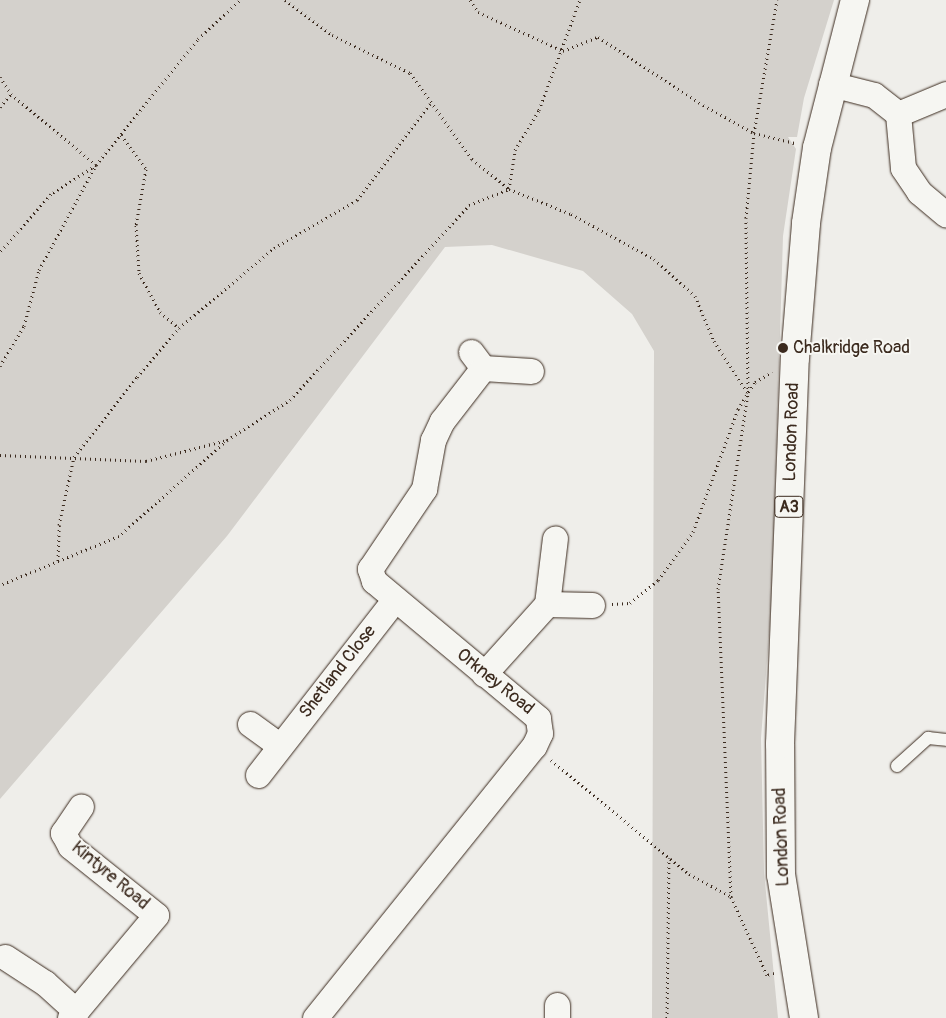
<!DOCTYPE html>
<html>
<head>
<meta charset="utf-8">
<style>
	body { margin:0 }
	#map { position:relative; width:946px; height:1018px; overflow:hidden; background:#efeeea; font-family:Pangolin,sans-serif }
	div>[style] { position:absolute }
	[style*='--x'] { left:calc(var(--x)*1px); top:calc(var(--y)*1px); width:calc(var(--w)*1px); rotate:calc(var(--a)*1deg) }
	.green>* { inset:0; background:#d4d1cc }
	.path>* { height:3px; margin-top:-1.5px; transform-origin:0; background:repeating-linear-gradient(90deg,#3b2a1e 0 1px,transparent 0 5px) }
	.roads { filter:drop-shadow(0 0 1px #3b2a1e) drop-shadow(0 0 1px #3b2a1e) }
	.lane>* { height:12px; margin:-6px; padding:0 6px; transform-origin:6px; border-radius:6px; background:#f6f6f2 }
	.street>* { height:25px; margin:-12.5px; padding:0 12.5px; transform-origin:12.5px; border-radius:12.5px; background:#f6f6f2 }
	.primary>* { height:28px; margin:-14px; padding:0 14px; transform-origin:14px; border-radius:14px; background:#f6f6f2 }
	.dots>* { width:14px; height:14px; translate:-50% -50%; box-sizing:border-box; border:2px solid #f6f6f2; border-radius:50% }
	span { translate:-50% -50%; white-space:nowrap; text-align:center; line-height:1.15; -webkit-text-stroke:4px #f6f6f2; paint-order:stroke }
	.shield-label span { padding:1px 4px; background:#f6f6f2; border:1px solid; border-radius:4px; -webkit-text-stroke-width:0 }
	.shield-label { font-size:16px; color:#3b2a1e; font-weight:700 }
	.poi-label { font-size:18px; color:#3b2a1e }
	.left { translate:0 -50%; text-align:left }
	.street-label { font-size:18px; color:#3b2a1e }
</style>
</head>
<body>
<div id="map">
	<div class="green">
		<div style="clip-path:polygon(0 0,834px 0,804px 98px,797px 137px,788px 137px,796px 149px,783px 236px,772px 598px,761px 738px,764px 872px,778px 1018px,652px 1018px,654px 351px,632px 314px,583px 271px,492px 245px,445px 247px,227px 536px,0 799px)"></div>
	</div>
	<div class="path">
		<div style="--x:285;--y:0;--w:59;--a:36.7"></div>
		<div style="--x:332;--y:35;--w:87;--a:26"></div>
		<div style="--x:410;--y:73;--w:106;--a:54.2"></div>
		<div style="--x:472;--y:159;--w:48;--a:39"></div>
		<div style="--x:509;--y:189;--w:67;--a:22"></div>
		<div style="--x:571;--y:214;--w:94;--a:28.5"></div>
		<div style="--x:654;--y:259;--w:55;--a:42.1"></div>
		<div style="--x:695;--y:296;--w:49;--a:67.1"></div>
		<div style="--x:714;--y:341;--w:61;--a:57.1"></div>
		<div style="--x:470;--y:0;--w:14;--a:56"></div>
		<div style="--x:478;--y:12;--w:94;--a:24.6"></div>
		<div style="--x:563;--y:51;--w:38;--a:-22"></div>
		<div style="--x:598;--y:37;--w:125;--a:32.9"></div>
		<div style="--x:703;--y:105;--w:58;--a:28.8"></div>
		<div style="--x:754;--y:133;--w:42;--a:13.7"></div>
		<div style="--x:0;--y:77;--w:20;--a:57"></div>
		<div style="--x:11;--y:94;--w:111;--a:39.9"></div>
		<div style="--x:96;--y:165;--w:54;--a:147.2"></div>
		<div style="--x:51;--y:194;--w:77;--a:131.3"></div>
		<div style="--x:0;--y:107;--w:17;--a:-50"></div>
		<div style="--x:121;--y:135;--w:42;--a:53.7"></div>
		<div style="--x:146;--y:169;--w:57;--a:100.1"></div>
		<div style="--x:136;--y:225;--w:48;--a:86.4"></div>
		<div style="--x:139;--y:273;--w:44;--a:61.7"></div>
		<div style="--x:160;--y:312;--w:25;--a:40"></div>
		<div style="--x:0;--y:366;--w:47;--a:-59"></div>
		<div style="--x:24;--y:326;--w:58;--a:-75"></div>
		<div style="--x:39;--y:270;--w:119;--a:-61.5"></div>
		<div style="--x:96;--y:165;--w:162;--a:-51"></div>
		<div style="--x:198;--y:39;--w:57;--a:-42.9"></div>
		<div style="--x:227;--y:440;--w:75;--a:-32.4"></div>
		<div style="--x:290;--y:400;--w:265;--a:-47.4"></div>
		<div style="--x:469;--y:205;--w:43;--a:-21.8"></div>
		<div style="--x:509;--y:189;--w:39;--a:-81"></div>
		<div style="--x:515;--y:150;--w:47;--a:-59"></div>
		<div style="--x:539;--y:110;--w:117;--a:-69.6"></div>
		<div style="--x:0;--y:455;--w:146;--a:2.4"></div>
		<div style="--x:146;--y:461;--w:84;--a:-14.5"></div>
		<div style="--x:227;--y:440;--w:144;--a:138.4"></div>
		<div style="--x:119;--y:536;--w:129;--a:157.6"></div>
		<div style="--x:58;--y:561;--w:36;--a:-88"></div>
		<div style="--x:59;--y:525;--w:70;--a:-77.6"></div>
		<div style="--x:74;--y:457;--w:102;--a:-51.8"></div>
		<div style="--x:137;--y:377;--w:65;--a:-49.4"></div>
		<div style="--x:179;--y:328;--w:124;--a:-40.1"></div>
		<div style="--x:274;--y:248;--w:96;--a:-30"></div>
		<div style="--x:357;--y:200;--w:121;--a:-52.8"></div>
		<div style="--x:612;--y:604;--w:18;--a:-3"></div>
		<div style="--x:630;--y:603;--w:36;--a:-39"></div>
		<div style="--x:658;--y:580;--w:59;--a:-53.9"></div>
		<div style="--x:693;--y:532;--w:131;--a:-69.9"></div>
		<div style="--x:738;--y:409;--w:32;--a:-58"></div>
		<div style="--x:755;--y:382;--w:20;--a:-30"></div>
		<div style="--x:551;--y:760;--w:179;--a:39.6"></div>
		<div style="--x:689;--y:874;--w:47;--a:28.2"></div>
		<div style="--x:774;--y:973;--w:7;--a:164"></div>
		<div style="--x:767;--y:975;--w:86;--a:-114.8"></div>
		<div style="--x:731;--y:897;--w:308;--a:-92.4"></div>
		<div style="--x:718;--y:589;--w:198;--a:-81.3"></div>
		<div style="--x:748;--y:393;--w:175;--a:-90.7"></div>
		<div style="--x:746;--y:218;--w:85;--a:-84.6"></div>
		<div style="--x:754;--y:133;--w:135;--a:-80.2"></div>
		<div style="--x:667;--y:1018;--w:160;--a:-89.3"></div>
	</div>
	<div class="roads">
		<div class="lane">
			<div style="--x:897;--y:766;--w:42;--a:-42.1"></div>
			<div style="--x:928;--y:738;--w:18;--a:6"></div>
		</div>
		<div class="street">
			<div style="--x:831;--y:84;--w:44;--a:14.3"></div>
			<div style="--x:874;--y:95;--w:31;--a:38"></div>
			<div style="--x:898;--y:114;--w:52;--a:-22.6"></div>
			<div style="--x:898;--y:114;--w:54;--a:84.7"></div>
			<div style="--x:903;--y:168;--w:29;--a:56"></div>
			<div style="--x:919;--y:192;--w:35;--a:40"></div>
			<div style="--x:471;--y:352;--w:20;--a:53"></div>
			<div style="--x:547;--y:604;--w:45;--a:1.3"></div>
			<div style="--x:484;--y:674;--w:94;--a:-48"></div>
			<div style="--x:547;--y:604;--w:66;--a:-83.1"></div>
			<div style="--x:250;--y:724;--w:37;--a:36"></div>
			<div style="--x:258;--y:775;--w:223;--a:-52.1"></div>
			<div style="--x:5;--y:957;--w:48;--a:33"></div>
			<div style="--x:45;--y:983;--w:42;--a:42.1"></div>
			<div style="--x:70;--y:1018;--w:134;--a:-50.1"></div>
			<div style="--x:156;--y:915;--w:110;--a:-141.3"></div>
			<div style="--x:70;--y:846;--w:15;--a:-118"></div>
			<div style="--x:63;--y:833;--w:32;--a:-56"></div>
			<div style="--x:315;--y:1018;--w:349;--a:-51.2"></div>
			<div style="--x:534;--y:746;--w:14;--a:-65"></div>
			<div style="--x:540;--y:733;--w:15;--a:-98"></div>
			<div style="--x:538;--y:718;--w:214;--a:-140.1"></div>
			<div style="--x:374;--y:581;--w:13;--a:-108"></div>
			<div style="--x:370;--y:569;--w:97;--a:-56"></div>
			<div style="--x:424;--y:489;--w:50;--a:-79.6"></div>
			<div style="--x:433;--y:440;--w:21;--a:-65"></div>
			<div style="--x:442;--y:421;--w:67;--a:-52.3"></div>
			<div style="--x:483;--y:368;--w:48;--a:3.6"></div>
			<div style="--x:557;--y:1018;--w:13;--a:-90"></div>
		</div>
		<div class="primary">
			<div style="--x:804;--y:1018;--w:145;--a:-99.1"></div>
			<div style="--x:781;--y:875;--w:131;--a:-90.4"></div>
			<div style="--x:780;--y:744;--w:386;--a:-87.8"></div>
			<div style="--x:795;--y:358;--w:135;--a:-85.3"></div>
			<div style="--x:806;--y:223;--w:76;--a:-81.7"></div>
			<div style="--x:817;--y:148;--w:153;--a:-75.6"></div>
		</div>
	</div>
	<div class="dots">
		<div style="left:783px;top:348px;background:#3b2a1e"></div>
	</div>
	<div class="shield-label">
		<span style="left:789px;top:507px">A3</span>
	</div>
	<div class="poi-label">
		<span class="left" style="left:793px;top:348px">Chalkridge Road</span>
	</div>
	<div class="street-label">
		<span style="left:792px;top:432px;rotate:-88deg">London Road</span>
		<span style="left:338px;top:672px;rotate:-52deg">Shetland Close</span>
		<span style="left:495px;top:682px;rotate:39deg">Orkney Road</span>
		<span style="left:782px;top:837px;rotate:-92deg">London Road</span>
		<span style="left:110px;top:876px;rotate:40deg">Kintyre Road</span>
	</div>
</div>
</body>
</html>
